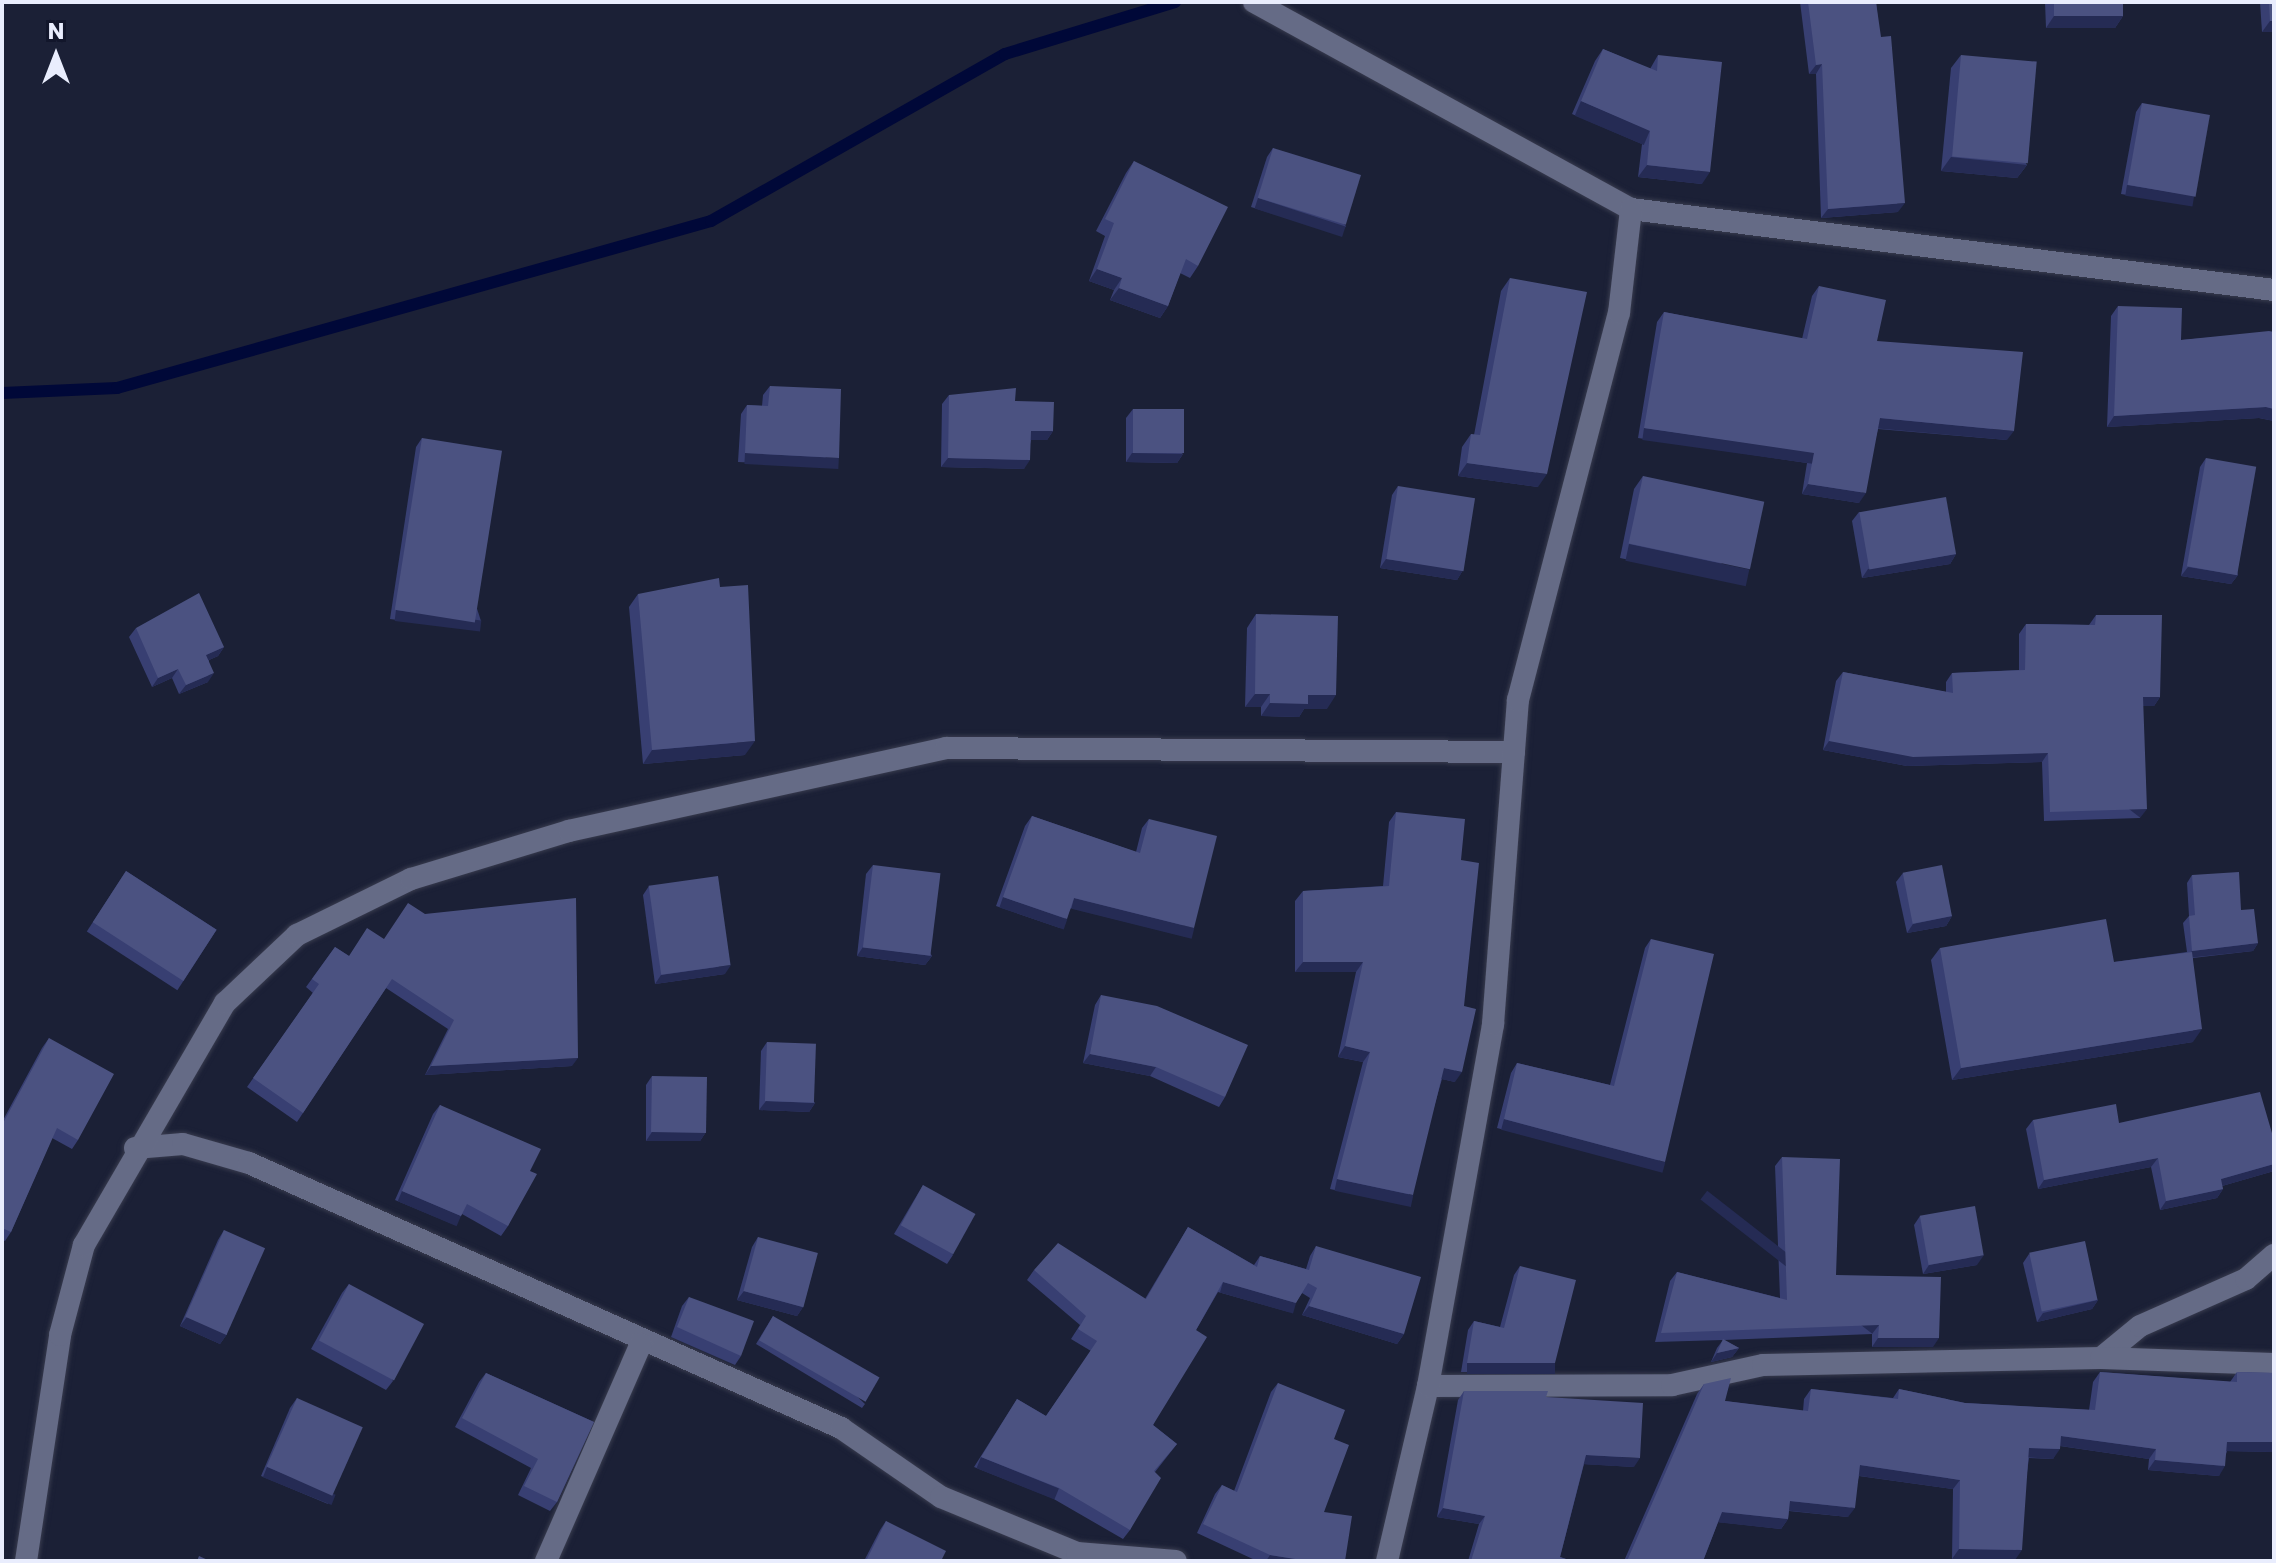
<!DOCTYPE html>
<html>
<head>
<meta charset="utf-8">
<style>
	body { margin:0 }
	#map { position:relative; width:2276px; height:1563px; overflow:hidden; background:#1b2036; font-family:Poppins,sans-serif }
	div>[style] { position:absolute }
	[style*='--x'] { left:calc(var(--x)*1px); top:calc(var(--y)*1px); width:calc(var(--w)*1px); rotate:calc(var(--a)*1deg) }
	.stream>* { height:12px; margin:-6px; padding:0 6px; transform-origin:6px; border-radius:6px; background:#000838 }
	.roads { filter:drop-shadow(0 0 2px #383b4e) drop-shadow(0 0 2px #383b4e) }
	.minor>* { height:22px; margin:-11px; padding:0 11px; transform-origin:11px; border-radius:11px; background:#656b86 }
	.wall>* { inset:0; background:#383f72; transform-origin:0 0 }
	.shaded-wall>* { inset:0; background:#252b54; transform-origin:0 0 }
	.building>* { inset:0; background:#4b5281; transform-origin:0 0 }
	span { translate:-50% -50%; white-space:nowrap; text-align:center; line-height:1.15; -webkit-text-stroke:6px #12162b; paint-order:stroke }
	.frame { position:absolute; inset:0; border:4px solid #e9edfd; pointer-events:none }
	.north { position:absolute; left:16px; top:16px; width:80px; height:80px; -webkit-text-stroke:6px #12162b; paint-order:stroke; rotate:0deg; font-size:22px; font-weight:700; line-height:32px; text-align:center; color:#e9edfd }
	.north::after { content:''; display:block; margin:auto; width:28px; height:36px; background:#e9edfd; clip-path:polygon(50% 0,100% 100%,50% 72%,0 100%) }
</style>
</head>
<body>
<div id="map">
	<div class="stream">
		<div style="--x:2;--y:393;--w:115;--a:-2.5"></div>
		<div style="--x:117;--y:388;--w:617;--a:-15.7"></div>
		<div style="--x:711;--y:221;--w:338;--a:-29.6"></div>
		<div style="--x:1005;--y:54;--w:178;--a:-17"></div>
	</div>
	<div class="roads">
		<div class="minor">
			<div style="--x:1254;--y:2;--w:430;--a:28.8"></div>
			<div style="--x:1631;--y:209;--w:648;--a:7.18"></div>
			<div style="--x:135;--y:1148;--w:48;--a:-4.8"></div>
			<div style="--x:183;--y:1144;--w:69;--a:16.1"></div>
			<div style="--x:249;--y:1163;--w:649;--a:24.11"></div>
			<div style="--x:841;--y:1428;--w:121;--a:34.6"></div>
			<div style="--x:941;--y:1497;--w:147;--a:22.4"></div>
			<div style="--x:1077;--y:1553;--w:99;--a:4.6"></div>
			<div style="--x:2101;--y:1358;--w:50;--a:-39.4"></div>
			<div style="--x:2140;--y:1326;--w:116;--a:-23.9"></div>
			<div style="--x:2246;--y:1279;--w:37;--a:-41"></div>
			<div style="--x:1428;--y:1386;--w:244;--a:-0.2"></div>
			<div style="--x:1672;--y:1385;--w:93;--a:-12.4"></div>
			<div style="--x:1763;--y:1365;--w:338;--a:-1.2"></div>
			<div style="--x:2101;--y:1358;--w:173;--a:2"></div>
			<div style="--x:26;--y:1561;--w:229;--a:-81.4"></div>
			<div style="--x:60;--y:1335;--w:93;--a:-75.1"></div>
			<div style="--x:84;--y:1245;--w:280;--a:-59.8"></div>
			<div style="--x:225;--y:1003;--w:99;--a:-43.4"></div>
			<div style="--x:297;--y:935;--w:127;--a:-26.2"></div>
			<div style="--x:411;--y:879;--w:165;--a:-16.9"></div>
			<div style="--x:569;--y:831;--w:386;--a:-12.4"></div>
			<div style="--x:946;--y:748;--w:568;--a:0.4"></div>
			<div style="--x:546;--y:1561;--w:237;--a:-66.4"></div>
			<div style="--x:1387;--y:1561;--w:180;--a:-76.8"></div>
			<div style="--x:1428;--y:1386;--w:368;--a:-79.8"></div>
			<div style="--x:1493;--y:1024;--w:325;--a:-85.6"></div>
			<div style="--x:1518;--y:700;--w:400;--a:-75.4"></div>
			<div style="--x:1619;--y:313;--w:105;--a:-83.4"></div>
		</div>
	</div>
	<div class="wall">
		<div style="clip-path:polygon(1800px 2px,1876px 2px,1898px 212px,1821px 218px,1816px 74px,1809px 74px)"></div>
		<div style="clip-path:polygon(2045px 2px,2123px 2px,2123px 16px,2115px 28px,2046px 28px)"></div>
		<div style="clip-path:polygon(2260px 2px,2274px 2px,2274px 32px,2262px 32px)"></div>
		<div style="clip-path:polygon(1603px 49px,1650px 69px,1658px 55px,1702px 184px,1638px 177px,1642px 144px,1572px 114px,1595px 61px)"></div>
		<div style="clip-path:polygon(1961px 55px,2027px 165px,2017px 178px,1941px 171px,1951px 68px)"></div>
		<div style="clip-path:polygon(2142px 103px,2194px 196px,2188px 205px,2121px 194px,2136px 112px)"></div>
		<div style="clip-path:polygon(1273px 148px,1346px 226px,1340px 235px,1251px 207px,1267px 157px)"></div>
		<div style="clip-path:polygon(1134px 161px,1198px 266px,1190px 278px,1180px 273px,1168px 306px,1160px 318px,1110px 300px,1114px 290px,1089px 281px,1105px 236px,1096px 231px,1126px 173px)"></div>
		<div style="clip-path:polygon(1510px 278px,1538px 487px,1458px 476px,1462px 447px,1471px 434px,1474px 435px,1501px 291px)"></div>
		<div style="clip-path:polygon(1819px 286px,1877px 341px,2007px 440px,1878px 429px,1859px 503px,1802px 494px,1807px 463px,1638px 438px,1657px 322px,1664px 312px,1802px 339px,1812px 296px)"></div>
		<div style="clip-path:polygon(2118px 306px,2181px 340px,2274px 332px,2274px 421px,2259px 418px,2107px 427px,2111px 316px)"></div>
		<div style="clip-path:polygon(770px 386px,833px 467px,738px 462px,741px 414px,747px 405px,762px 406px,763px 395px)"></div>
		<div style="clip-path:polygon(949px 395px,1015px 401px,1053px 431px,1047px 440px,1031px 440px,1024px 469px,941px 467px,942px 404px)"></div>
		<div style="clip-path:polygon(1133px 409px,1183px 454px,1177px 463px,1126px 462px,1126px 418px)"></div>
		<div style="clip-path:polygon(422px 438px,481px 621px,474px 630px,390px 619px,416px 447px)"></div>
		<div style="clip-path:polygon(2206px 458px,2238px 575px,2231px 584px,2181px 576px,2200px 467px)"></div>
		<div style="clip-path:polygon(1643px 476px,1739px 583px,1620px 558px,1634px 489px)"></div>
		<div style="clip-path:polygon(1398px 486px,1463px 570px,1457px 580px,1380px 568px,1392px 495px)"></div>
		<div style="clip-path:polygon(1859px 512px,1956px 554px,1950px 564px,1862px 578px,1852px 521px)"></div>
		<div style="clip-path:polygon(638px 594px,745px 755px,643px 764px,629px 607px)"></div>
		<div style="clip-path:polygon(1256px 614px,1327px 709px,1304px 709px,1299px 717px,1261px 716px,1261px 707px,1245px 707px,1247px 628px)"></div>
		<div style="clip-path:polygon(2096px 615px,2160px 697px,2154px 706px,2143px 706px,2140px 818px,2044px 821px,2042px 762px,1907px 766px,1823px 750px,1836px 681px,1843px 672px,1946px 692px,1946px 682px,1952px 673px,2019px 670px,2019px 634px,2026px 624px,2089px 625px)"></div>
		<div style="clip-path:polygon(136px 628px,224px 647px,218px 656px,209px 660px,208px 682px,179px 694px,172px 678px,152px 687px,129px 637px)"></div>
		<div style="clip-path:polygon(1396px 812px,1461px 860px,1455px 1082px,1442px 1079px,1406px 1205px,1330px 1189px,1363px 1062px,1338px 1057px,1356px 972px,1295px 972px,1295px 901px,1303px 891px,1383px 886px,1389px 822px)"></div>
		<div style="clip-path:polygon(1032px 816px,1136px 852px,1142px 828px,1149px 819px,1187px 937px,1071px 908px,1060px 928px,996px 906px,1025px 826px)"></div>
		<div style="clip-path:polygon(873px 865px,932px 956px,925px 965px,857px 956px,866px 874px)"></div>
		<div style="left:126px;top:871px;width:108px;height:72px;rotate:33deg"></div>
		<div style="clip-path:polygon(1903px 873px,1952px 916px,1946px 926px,1907px 933px,1896px 882px)"></div>
		<div style="clip-path:polygon(2192px 875px,2241px 910px,2258px 943px,2253px 951px,2193px 958px,2193px 1042px,1952px 1080px,1931px 960px,1940px 948px,2114px 962px,2187px 952px,2183px 923px,2189px 916px,2187px 883px)"></div>
		<div style="clip-path:polygon(649px 886px,725px 974px,655px 984px,643px 895px)"></div>
		<div style="clip-path:polygon(1651px 939px,1659px 1171px,1497px 1128px,1511px 1073px,1517px 1063px,1610px 1085px,1645px 948px)"></div>
		<div style="clip-path:polygon(335px 947px,349px 956px,572px 1066px,425px 1075px,448px 1029px,386px 988px,297px 1122px,247px 1087px,313px 993px,306px 987px)"></div>
		<div style="clip-path:polygon(1101px 995px,1225px 1097px,1219px 1107px,1150px 1076px,1083px 1063px,1095px 1005px)"></div>
		<div style="clip-path:polygon(49px 1038px,78px 1140px,72px 1149px,52px 1138px,11px 1232px,5px 1241px,2px 1240px,2px 1122px,42px 1048px)"></div>
		<div style="clip-path:polygon(767px 1042px,815px 1103px,809px 1112px,759px 1110px,761px 1051px)"></div>
		<div style="clip-path:polygon(652px 1076px,706px 1132px,700px 1141px,646px 1141px,646px 1085px)"></div>
		<div style="clip-path:polygon(440px 1105px,530px 1171px,508px 1226px,501px 1236px,462px 1214px,455px 1225px,395px 1200px,433px 1114px)"></div>
		<div style="clip-path:polygon(2033px 1120px,2119px 1123px,2274px 1140px,2274px 1171px,2222px 1186px,2223px 1189px,2217px 1198px,2160px 1210px,2151px 1167px,2038px 1189px,2026px 1129px)"></div>
		<div style="clip-path:polygon(1782px 1157px,1836px 1275px,1933px 1347px,1872px 1347px,1872px 1334px,1724px 1340px,1739px 1348px,1732px 1357px,1711px 1362px,1717px 1348px,1723px 1340px,1655px 1342px,1670px 1281px,1677px 1272px,1780px 1298px,1775px 1166px)"></div>
		<div style="clip-path:polygon(923px 1185px,953px 1255px,947px 1264px,894px 1234px)"></div>
		<div style="clip-path:polygon(1920px 1216px,1977px 1265px,1923px 1274px,1914px 1225px)"></div>
		<div style="clip-path:polygon(1188px 1227px,1254px 1265px,1260px 1256px,1306px 1269px,1310px 1256px,1316px 1246px,1404px 1334px,1397px 1344px,1302px 1315px,1310px 1298px,1302px 1293px,1289px 1312px,1218px 1292px,1196px 1330px,1153px 1425px,1177px 1444px,1155px 1472px,1130px 1530px,1123px 1539px,1052px 1498px,974px 1467px,1017px 1399px,1046px 1416px,1091px 1351px,1071px 1339px,1080px 1325px,1027px 1280px,1034px 1270px,1145px 1299px)"></div>
		<div style="clip-path:polygon(224px 1230px,227px 1334px,220px 1344px,180px 1326px,218px 1240px)"></div>
		<div style="clip-path:polygon(758px 1237px,803px 1307px,797px 1316px,737px 1300px,752px 1247px)"></div>
		<div style="clip-path:polygon(2029px 1254px,2098px 1300px,2092px 1309px,2037px 1322px,2023px 1263px)"></div>
		<div style="clip-path:polygon(1520px 1266px,1555px 1363px,1549px 1372px,1461px 1372px,1468px 1330px,1474px 1321px,1500px 1327px,1514px 1275px)"></div>
		<div style="clip-path:polygon(349px 1284px,393px 1381px,386px 1390px,311px 1349px,342px 1293px)"></div>
		<div style="clip-path:polygon(689px 1297px,741px 1356px,735px 1365px,671px 1337px,682px 1306px)"></div>
		<div style="clip-path:polygon(773px 1316px,865px 1404px,862px 1408px,756px 1344px)"></div>
		<div style="clip-path:polygon(2100px 1372px,2230px 1382px,2237px 1372px,2274px 1373px,2274px 1452px,2227px 1451px,2219px 1476px,2148px 1470px,2149px 1459px,2060px 1446px,2053px 1459px,2029px 1458px,2015px 1560px,1952px 1559px,1953px 1489px,1859px 1476px,1848px 1517px,1789px 1511px,1788px 1519px,1781px 1529px,1718px 1522px,1703px 1561px,1624px 1561px,1697px 1394px,1704px 1384px,1725px 1401px,1803px 1411px,1804px 1399px,1811px 1389px,1893px 1398px,1899px 1389px,1965px 1403px,2089px 1410px,2093px 1382px)"></div>
		<div style="clip-path:polygon(486px 1373px,594px 1422px,557px 1502px,550px 1511px,518px 1495px,531px 1468px,455px 1427px,479px 1382px)"></div>
		<div style="clip-path:polygon(1278px 1383px,1334px 1439px,1324px 1512px,1345px 1561px,1257px 1561px,1197px 1533px,1215px 1494px,1222px 1485px,1234px 1491px,1271px 1392px)"></div>
		<div style="clip-path:polygon(1464px 1391px,1546px 1397px,1634px 1467px,1584px 1464px,1560px 1557px,1572px 1561px,1468px 1561px,1479px 1524px,1437px 1517px,1458px 1400px)"></div>
		<div style="clip-path:polygon(297px 1398px,328px 1504px,261px 1476px,290px 1408px)"></div>
		<div style="clip-path:polygon(886px 1521px,941px 1561px,864px 1561px,880px 1530px)"></div>
	</div>
	<div class="shaded-wall">
		<div style="clip-path:polygon(2054px 16px,2123px 16px,2115px 28px,2046px 28px)"></div>
		<div style="clip-path:polygon(2270px 21px,2274px 21px,2274px 32px,2262px 32px)"></div>
		<div style="clip-path:polygon(1822px 64px,1816px 74px,1809px 74px,1816px 65px)"></div>
		<div style="left:1581px;top:101px;width:75px;height:16px;rotate:23deg"></div>
		<div style="clip-path:polygon(1951px 157px,2027px 165px,2017px 178px,1941px 171px)"></div>
		<div style="clip-path:polygon(1647px 165px,1710px 172px,1702px 184px,1638px 177px)"></div>
		<div style="left:2127px;top:185px;width:68px;height:11px;rotate:9deg"></div>
		<div style="left:1258px;top:198px;width:92px;height:11px;rotate:18deg"></div>
		<div style="clip-path:polygon(1905px 203px,1898px 212px,1821px 218px,1828px 209px)"></div>
		<div style="clip-path:polygon(1097px 269px,1122px 278px,1114px 290px,1089px 281px)"></div>
		<div style="clip-path:polygon(1119px 288px,1168px 306px,1160px 318px,1110px 300px)"></div>
		<div style="clip-path:polygon(2266px 407px,2274px 409px,2274px 421px,2259px 418px,2107px 427px,2114px 416px)"></div>
		<div style="clip-path:polygon(1880px 418px,2014px 431px,2007px 440px,1873px 428px)"></div>
		<div style="left:1644px;top:428px;width:172px;height:12px;rotate:8deg"></div>
		<div style="clip-path:polygon(1031px 431px,1053px 431px,1047px 440px,1024px 440px)"></div>
		<div style="left:745px;top:453px;width:94px;height:11px;rotate:3deg"></div>
		<div style="clip-path:polygon(1132px 453px,1183px 454px,1177px 463px,1126px 462px)"></div>
		<div style="clip-path:polygon(948px 458px,1030px 460px,1024px 469px,941px 467px)"></div>
		<div style="clip-path:polygon(1467px 463px,1547px 474px,1538px 487px,1458px 476px)"></div>
		<div style="clip-path:polygon(1808px 484px,1866px 493px,1859px 503px,1802px 494px)"></div>
		<div style="left:1629px;top:544px;width:123px;height:17px;rotate:12deg"></div>
		<div style="clip-path:polygon(1956px 554px,1950px 564px,1862px 578px,1868px 569px)"></div>
		<div style="clip-path:polygon(1386px 559px,1463px 570px,1457px 580px,1380px 568px)"></div>
		<div style="clip-path:polygon(2188px 567px,2238px 575px,2231px 584px,2181px 576px)"></div>
		<div style="left:396px;top:610px;width:86px;height:11px;rotate:7deg"></div>
		<div style="clip-path:polygon(224px 647px,218px 656px,200px 664px,206px 655px)"></div>
		<div style="clip-path:polygon(178px 669px,172px 678px,152px 687px,158px 678px)"></div>
		<div style="clip-path:polygon(214px 673px,208px 682px,179px 694px,186px 685px)"></div>
		<div style="clip-path:polygon(1255px 694px,1270px 694px,1261px 707px,1245px 707px)"></div>
		<div style="clip-path:polygon(1308px 695px,1336px 695px,1327px 709px,1304px 709px,1299px 717px,1261px 716px,1270px 703px)"></div>
		<div style="clip-path:polygon(2143px 697px,2160px 697px,2154px 706px,2136px 706px)"></div>
		<div style="clip-path:polygon(755px 741px,745px 755px,643px 764px,652px 750px)"></div>
		<div style="clip-path:polygon(1829px 741px,2048px 753px,2042px 762px,1907px 766px,1823px 750px)"></div>
		<div style="left:2147px;top:809px;width:11px;height:97px;rotate:128deg"></div>
		<div style="left:1003px;top:897px;width:68px;height:11px;rotate:19deg"></div>
		<div style="left:1074px;top:898px;width:124px;height:11px;rotate:14deg"></div>
		<div style="clip-path:polygon(1952px 916px,1946px 926px,1907px 933px,1913px 924px)"></div>
		<div style="clip-path:polygon(2258px 943px,2253px 951px,2187px 958px,2192px 951px)"></div>
		<div style="clip-path:polygon(863px 947px,932px 956px,925px 965px,857px 956px)"></div>
		<div style="clip-path:polygon(1303px 962px,1363px 962px,1356px 972px,1295px 972px)"></div>
		<div style="clip-path:polygon(731px 965px,725px 974px,655px 984px,661px 975px)"></div>
		<div style="clip-path:polygon(2202px 1029px,2193px 1042px,1952px 1080px,1961px 1068px)"></div>
		<div style="clip-path:polygon(1345px 1046px,1370px 1052px,1363px 1062px,1338px 1057px)"></div>
		<div style="clip-path:polygon(1090px 1054px,1156px 1067px,1150px 1076px,1083px 1063px)"></div>
		<div style="clip-path:polygon(578px 1058px,572px 1066px,425px 1075px,431px 1066px)"></div>
		<div style="clip-path:polygon(1444px 1068px,1462px 1072px,1455px 1082px,1437px 1078px)"></div>
		<div style="clip-path:polygon(766px 1101px,815px 1103px,809px 1112px,759px 1110px)"></div>
		<div style="left:1504px;top:1119px;width:167px;height:11px;rotate:15deg"></div>
		<div style="clip-path:polygon(652px 1132px,706px 1132px,700px 1141px,646px 1141px)"></div>
		<div style="clip-path:polygon(2158px 1158px,2151px 1167px,2038px 1189px,2044px 1180px)"></div>
		<div style="clip-path:polygon(2274px 1164px,2274px 1171px,2215px 1188px,2221px 1179px)"></div>
		<div style="left:1337px;top:1179px;width:78px;height:12px;rotate:12deg"></div>
		<div style="clip-path:polygon(2223px 1189px,2217px 1198px,2160px 1210px,2166px 1201px)"></div>
		<div style="left:402px;top:1191px;width:64px;height:11px;rotate:23deg"></div>
		<div style="clip-path:polygon(1984px 1255px,1977px 1265px,1923px 1274px,1929px 1265px)"></div>
		<div style="left:1223px;top:1282px;width:76px;height:11px;rotate:16deg"></div>
		<div style="clip-path:polygon(744px 1291px,803px 1307px,797px 1316px,737px 1300px)"></div>
		<div style="clip-path:polygon(2098px 1300px,2092px 1309px,2037px 1322px,2043px 1313px)"></div>
		<div style="clip-path:polygon(1309px 1306px,1404px 1334px,1397px 1344px,1302px 1315px)"></div>
		<div style="clip-path:polygon(187px 1317px,227px 1334px,220px 1344px,180px 1326px)"></div>
		<div style="left:1879px;top:1325px;width:11px;height:218px;rotate:128deg"></div>
		<div style="clip-path:polygon(1878px 1338px,1939px 1338px,1933px 1347px,1872px 1347px)"></div>
		<div style="clip-path:polygon(1739px 1348px,1732px 1357px,1711px 1362px,1717px 1353px)"></div>
		<div style="left:1467px;top:1363px;width:88px;height:11px"></div>
		<div style="clip-path:polygon(2061px 1436px,2156px 1449px,2149px 1459px,2054px 1445px)"></div>
		<div style="clip-path:polygon(2227px 1442px,2274px 1442px,2274px 1452px,2221px 1451px)"></div>
		<div style="clip-path:polygon(2029px 1448px,2060px 1449px,2053px 1459px,2023px 1457px)"></div>
		<div style="clip-path:polygon(1586px 1455px,1640px 1458px,1634px 1467px,1580px 1464px)"></div>
		<div style="left:981px;top:1457px;width:84px;height:12px;rotate:22deg"></div>
		<div style="clip-path:polygon(2155px 1460px,2225px 1466px,2219px 1476px,2148px 1470px)"></div>
		<div style="clip-path:polygon(1860px 1465px,1960px 1480px,1953px 1489px,1853px 1475px)"></div>
		<div style="left:267px;top:1467px;width:74px;height:11px;rotate:22deg"></div>
		<div style="clip-path:polygon(1790px 1501px,1855px 1508px,1848px 1517px,1783px 1510px)"></div>
		<div style="clip-path:polygon(1443px 1508px,1485px 1516px,1479px 1524px,1437px 1517px)"></div>
		<div style="clip-path:polygon(1722px 1512px,1788px 1519px,1781px 1529px,1715px 1522px)"></div>
		<div style="clip-path:polygon(1959px 1549px,2022px 1550px,2015px 1560px,1952px 1559px)"></div>
		<div style="clip-path:polygon(1270px 1555px,1308px 1561px,1266px 1561px)"></div>
	</div>
	<div class="building">
		<div style="clip-path:polygon(1808px 2px,1876px 2px,1881px 37px,1891px 36px,1905px 203px,1828px 209px,1822px 64px,1816px 65px)"></div>
		<div style="left:2054px;top:2px;width:69px;height:14px"></div>
		<div style="clip-path:polygon(2269px 2px,2274px 2px,2274px 21px,2270px 21px)"></div>
		<div style="clip-path:polygon(1603px 49px,1657px 71px,1658px 55px,1722px 62px,1710px 172px,1647px 165px,1650px 131px,1581px 101px)"></div>
		<div style="left:1961px;top:55px;width:76px;height:102px;rotate:5deg"></div>
		<div style="left:2142px;top:103px;width:69px;height:83px;rotate:10deg"></div>
		<div style="left:1273px;top:148px;width:92px;height:52px;rotate:17deg"></div>
		<div style="clip-path:polygon(1134px 161px,1228px 207px,1198px 266px,1186px 259px,1168px 306px,1119px 288px,1122px 278px,1097px 269px,1114px 223px,1105px 219px)"></div>
		<div style="clip-path:polygon(1510px 278px,1587px 292px,1547px 474px,1467px 463px,1471px 434px,1480px 435px)"></div>
		<div style="clip-path:polygon(1819px 286px,1886px 300px,1877px 341px,2023px 352px,2014px 431px,1880px 418px,1866px 493px,1808px 484px,1814px 453px,1644px 428px,1664px 312px,1807px 339px)"></div>
		<div style="clip-path:polygon(2118px 306px,2182px 308px,2181px 340px,2269px 331px,2274px 332px,2274px 409px,2266px 407px,2114px 416px)"></div>
		<div style="clip-path:polygon(770px 386px,841px 389px,839px 458px,745px 453px,747px 405px,768px 406px)"></div>
		<div style="clip-path:polygon(1016px 388px,1015px 401px,1054px 402px,1053px 431px,1031px 431px,1030px 460px,948px 458px,949px 395px)"></div>
		<div style="left:1133px;top:409px;width:51px;height:44px"></div>
		<div style="left:422px;top:438px;width:81px;height:174px;rotate:9deg"></div>
		<div style="left:2206px;top:458px;width:51px;height:110px;rotate:10deg"></div>
		<div style="left:1643px;top:476px;width:124px;height:69px;rotate:12deg"></div>
		<div style="left:1398px;top:486px;width:78px;height:74px;rotate:9deg"></div>
		<div style="left:1946px;top:497px;width:58px;height:88px;rotate:80deg"></div>
		<div style="clip-path:polygon(719px 578px,720px 587px,748px 585px,755px 741px,652px 750px,638px 594px)"></div>
		<div style="clip-path:polygon(199px 593px,224px 647px,206px 655px,214px 673px,186px 685px,178px 669px,158px 678px,136px 628px)"></div>
		<div style="clip-path:polygon(1256px 614px,1338px 616px,1336px 695px,1308px 695px,1308px 704px,1270px 703px,1270px 694px,1255px 694px)"></div>
		<div style="clip-path:polygon(2096px 615px,2162px 615px,2160px 697px,2143px 697px,2147px 809px,2050px 812px,2048px 753px,1913px 757px,1829px 741px,1843px 672px,1953px 693px,1952px 673px,2025px 670px,2026px 624px,2095px 625px)"></div>
		<div style="clip-path:polygon(1396px 812px,1465px 819px,1461px 860px,1479px 863px,1464px 1006px,1476px 1009px,1462px 1072px,1444px 1068px,1413px 1195px,1337px 1179px,1370px 1052px,1345px 1046px,1363px 962px,1303px 962px,1303px 891px,1389px 886px)"></div>
		<div style="clip-path:polygon(1032px 816px,1140px 853px,1149px 819px,1217px 836px,1194px 928px,1074px 898px,1067px 919px,1003px 897px)"></div>
		<div style="left:873px;top:865px;width:68px;height:83px;rotate:7deg"></div>
		<div style="left:1942px;top:865px;width:52px;height:40px;rotate:79deg"></div>
		<div style="left:126px;top:871px;width:108px;height:61px;rotate:33deg"></div>
		<div style="clip-path:polygon(2239px 872px,2241px 910px,2254px 909px,2258px 943px,2192px 951px,2189px 916px,2195px 915px,2192px 875px)"></div>
		<div style="left:718px;top:876px;width:90px;height:70px;rotate:82deg"></div>
		<div style="clip-path:polygon(576px 898px,578px 1058px,431px 1066px,454px 1020px,392px 979px,303px 1113px,253px 1078px,319px 984px,312px 979px,335px 947px,349px 956px,367px 928px,384px 939px,408px 903px,425px 914px)"></div>
		<div style="clip-path:polygon(2106px 919px,2114px 962px,2192px 952px,2202px 1029px,1961px 1068px,1940px 948px)"></div>
		<div style="clip-path:polygon(1651px 939px,1714px 954px,1665px 1162px,1504px 1119px,1517px 1063px,1614px 1086px)"></div>
		<div style="clip-path:polygon(1101px 995px,1157px 1006px,1248px 1045px,1225px 1097px,1156px 1067px,1090px 1054px)"></div>
		<div style="clip-path:polygon(49px 1038px,114px 1074px,78px 1140px,57px 1128px,11px 1232px,2px 1228px,2px 1125px)"></div>
		<div style="left:767px;top:1042px;width:49px;height:59px;rotate:2deg"></div>
		<div style="left:652px;top:1076px;width:55px;height:56px;rotate:1deg"></div>
		<div style="clip-path:polygon(2260px 1092px,2274px 1140px,2274px 1164px,2221px 1179px,2223px 1189px,2166px 1201px,2158px 1158px,2044px 1180px,2033px 1120px,2116px 1104px,2119px 1123px)"></div>
		<div style="clip-path:polygon(440px 1105px,541px 1149px,530px 1171px,537px 1174px,508px 1226px,467px 1204px,461px 1216px,402px 1191px)"></div>
		<div style="clip-path:polygon(1782px 1157px,1840px 1159px,1836px 1275px,1941px 1277px,1939px 1338px,1878px 1338px,1879px 1325px,1661px 1333px,1677px 1272px,1787px 1300px)"></div>
		<div style="left:923px;top:1185px;width:60px;height:46px;rotate:29deg"></div>
		<div style="left:1975px;top:1206px;width:50px;height:56px;rotate:80deg"></div>
		<div style="clip-path:polygon(1188px 1227px,1257px 1267px,1260px 1256px,1309px 1270px,1316px 1246px,1421px 1277px,1404px 1334px,1309px 1306px,1317px 1288px,1308px 1283px,1296px 1303px,1223px 1282px,1196px 1330px,1207px 1337px,1153px 1425px,1177px 1444px,1154px 1471px,1161px 1478px,1130px 1530px,1059px 1488px,981px 1457px,1017px 1399px,1046px 1416px,1097px 1341px,1078px 1329px,1086px 1316px,1034px 1270px,1058px 1243px,1146px 1299px)"></div>
		<div style="left:224px;top:1230px;width:45px;height:95px;rotate:24deg"></div>
		<div style="left:758px;top:1237px;width:62px;height:56px;rotate:15deg"></div>
		<div style="left:2085px;top:1241px;width:60px;height:57px;rotate:78deg"></div>
		<div style="clip-path:polygon(1520px 1266px,1576px 1280px,1555px 1363px,1467px 1363px,1474px 1321px,1504px 1328px)"></div>
		<div style="left:349px;top:1284px;width:85px;height:64px;rotate:28deg"></div>
		<div style="clip-path:polygon(689px 1297px,754px 1321px,741px 1356px,677px 1327px)"></div>
		<div style="left:773px;top:1316px;width:123px;height:28px;rotate:30deg"></div>
		<div style="clip-path:polygon(1723px 1339px,1739px 1348px,1717px 1353px)"></div>
		<div style="clip-path:polygon(2100px 1372px,2237px 1382px,2237px 1372px,2274px 1373px,2274px 1442px,2227px 1442px,2225px 1466px,2155px 1460px,2156px 1449px,2061px 1436px,2060px 1449px,2029px 1448px,2022px 1550px,1959px 1549px,1960px 1480px,1860px 1465px,1855px 1508px,1790px 1501px,1788px 1519px,1722px 1512px,1703px 1561px,1627px 1561px,1704px 1384px,1731px 1378px,1725px 1401px,1808px 1411px,1811px 1389px,1898px 1399px,1899px 1389px,1965px 1403px,2095px 1410px)"></div>
		<div style="clip-path:polygon(486px 1373px,594px 1422px,557px 1502px,524px 1486px,538px 1459px,462px 1418px)"></div>
		<div style="clip-path:polygon(1278px 1383px,1345px 1410px,1334px 1439px,1349px 1445px,1324px 1512px,1352px 1516px,1345px 1561px,1308px 1561px,1270px 1555px,1203px 1524px,1222px 1485px,1237px 1492px)"></div>
		<div style="clip-path:polygon(1464px 1391px,1548px 1391px,1546px 1397px,1643px 1403px,1640px 1458px,1586px 1455px,1560px 1557px,1572px 1561px,1471px 1561px,1485px 1516px,1443px 1508px)"></div>
		<div style="left:297px;top:1398px;width:72px;height:75px;rotate:24deg"></div>
		<div style="clip-path:polygon(886px 1521px,946px 1551px,941px 1561px,866px 1561px)"></div>
		<div style="clip-path:polygon(199px 1556px,210px 1561px,197px 1561px)"></div>
	</div>
	<div class="frame"></div>
	<div class="north">N</div>
</div>
</body>
</html>
